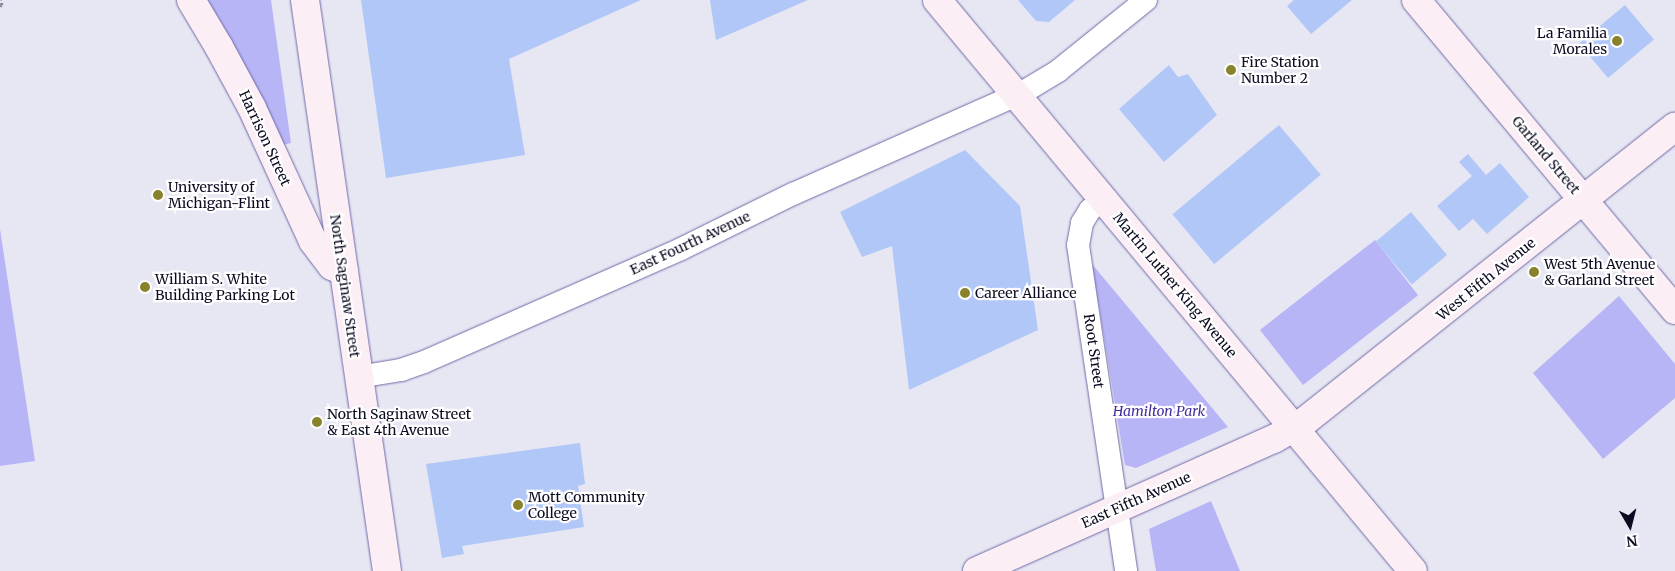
<!DOCTYPE html>
<html>
<head>
<meta charset="utf-8">
<style>
	body { margin:0 }
	#map { position:relative; width:1675px; height:571px; overflow:hidden; background:#e7e7f4; font-family:Merriweather,serif }
	div>[style] { position:absolute }
	[style*='--x'] { left:calc(var(--x)*1px); top:calc(var(--y)*1px); width:calc(var(--w)*1px); rotate:calc(var(--a)*1deg) }
	.green>* { inset:0; background:#b8b5f7; transform-origin:0 0 }
	.building>* { inset:0; background:#b1c7f7; transform-origin:0 0 }
	.path>* { height:3px; margin-top:-1.5px; transform-origin:0; background:repeating-linear-gradient(90deg,#8b8a9b 0 2.5px,transparent 0 5px) }
	.roads { filter:drop-shadow(0 0 1px #6f6ba6) drop-shadow(0 0 1px #6f6ba6) }
	.street>* { height:22px; margin:-11px; padding:0 11px; transform-origin:11px; border-radius:11px; background:#fff }
	.secondary>* { height:28px; margin:-14px; padding:0 14px; transform-origin:14px; border-radius:14px; background:#fceef5 }
	.dots>* { width:14px; height:14px; translate:-50% -50%; box-sizing:border-box; border:2px solid #fff; border-radius:50% }
	span { translate:-50% -50%; white-space:nowrap; text-align:center; line-height:1.15; -webkit-text-stroke:4.5px #fff; paint-order:stroke }
	.poi-label { font-size:14px; color:#0d0b21 }
	.right { translate:-100% -50%; text-align:right }
	.left { translate:0 -50%; text-align:left }
	.street-label { font-size:14px; color:#0d0b21 }
	.park-label { font-size:14px; color:#472f9e; font-style:italic }
	.north { position:absolute; left:1605px; top:501px; width:50px; height:50px; -webkit-text-stroke:4px #fff; paint-order:stroke; rotate:172deg; font-size:14px; font-weight:700; line-height:20px; text-align:center; color:#0d0b21 }
	.north::after { content:''; display:block; margin:auto; width:18px; height:22px; background:#0d0b21; clip-path:polygon(50% 0,100% 100%,50% 72%,0 100%) }
</style>
</head>
<body>
<div id="map">
	<div class="green">
		<div style="clip-path:polygon(206px 0,271px 0,291px 143px,283px 145px,239px 55px)"></div>
		<div style="clip-path:polygon(0 229px,35px 461px,0 466px)"></div>
		<div style="left:1375px;top:240px;width:70px;height:146px;rotate:52deg"></div>
		<div style="clip-path:polygon(1092px 264px,1228px 427px,1136px 468px,1125px 465px)"></div>
		<div style="clip-path:polygon(1619px 296px,1675px 364px,1675px 398px,1603px 459px,1533px 373px)"></div>
		<div style="clip-path:polygon(1211px 501px,1240px 571px,1156px 571px,1149px 529px)"></div>
	</div>
	<div class="building">
		<div style="clip-path:polygon(361px 0,641px 0,509px 59px,525px 155px,386px 178px)"></div>
		<div style="clip-path:polygon(710px 0,808px 0,716px 40px)"></div>
		<div style="clip-path:polygon(1018px 0,1075px 0,1049px 22px,1036px 21px)"></div>
		<div style="clip-path:polygon(1294px 0,1352px 0,1311px 34px,1287px 6px)"></div>
		<div style="left:1625px;top:5px;width:45px;height:60px;rotate:50deg"></div>
		<div style="clip-path:polygon(1169px 65px,1178px 77px,1188px 74px,1217px 115px,1164px 162px,1119px 109px)"></div>
		<div style="left:1279px;top:125px;width:65px;height:139px;rotate:50deg"></div>
		<div style="clip-path:polygon(965px 150px,1020px 206px,1038px 330px,909px 390px,892px 246px,862px 257px,840px 212px)"></div>
		<div style="clip-path:polygon(1468px 154px,1486px 175px,1500px 163px,1529px 197px,1487px 234px,1473px 219px,1459px 231px,1437px 206px,1472px 176px,1459px 162px)"></div>
		<div style="left:1411px;top:212px;width:56px;height:46px;rotate:50deg"></div>
		<div style="clip-path:polygon(580px 443px,585px 484px,578px 486px,584px 527px,462px 546px,464px 554px,442px 558px,426px 464px)"></div>
	</div>
	<div class="path">
		<div style="--x:0;--y:6;--w:2;--a:-27"></div>
		<div style="--x:2;--y:5;--w:5;--a:-101"></div>
	</div>
	<div class="roads">
		<div class="street">
			<div style="--x:1103;--y:199;--w:17;--a:140"></div>
			<div style="--x:1090;--y:210;--w:15;--a:122"></div>
			<div style="--x:1082;--y:223;--w:22;--a:100"></div>
			<div style="--x:1078;--y:245;--w:330;--a:81.6"></div>
			<div style="--x:358;--y:377;--w:44;--a:-9.2"></div>
			<div style="--x:401;--y:370;--w:24;--a:-19"></div>
			<div style="--x:424;--y:362;--w:281;--a:-23.7"></div>
			<div style="--x:681;--y:249;--w:125;--a:-26.2"></div>
			<div style="--x:793;--y:194;--w:254;--a:-23.9"></div>
			<div style="--x:1025;--y:91;--w:39;--a:-31"></div>
			<div style="--x:1058;--y:71;--w:113;--a:-38.9"></div>
		</div>
		<div class="secondary">
			<div style="--x:191;--y:0;--w:55;--a:59.2"></div>
			<div style="--x:219;--y:47;--w:69;--a:61.6"></div>
			<div style="--x:252;--y:108;--w:146;--a:65.4"></div>
			<div style="--x:313;--y:241;--w:31;--a:53"></div>
			<div style="--x:332;--y:266;--w:13;--a:23"></div>
			<div style="--x:305;--y:0;--w:577;--a:81.83"></div>
			<div style="--x:937;--y:0;--w:743;--a:50.18"></div>
			<div style="--x:1416;--y:0;--w:404;--a:50.1"></div>
			<div style="--x:977;--y:571;--w:325;--a:-24"></div>
			<div style="--x:1274;--y:439;--w:36;--a:-30"></div>
			<div style="--x:1305;--y:421;--w:473;--a:-38.5"></div>
		</div>
	</div>
	<div class="dots">
		<div style="left:1617px;top:41px;background:#88832b"></div>
		<div style="left:1231px;top:70px;background:#88832b"></div>
		<div style="left:158px;top:195px;background:#88832b"></div>
		<div style="left:1534px;top:272px;background:#88832b"></div>
		<div style="left:145px;top:287px;background:#88832b"></div>
		<div style="left:965px;top:293px;background:#88832b"></div>
		<div style="left:317px;top:422px;background:#88832b"></div>
		<div style="left:518px;top:505px;background:#88832b"></div>
	</div>
	<div class="poi-label">
		<span class="right" style="left:1607px;top:41px">La Familia<br>Morales</span>
		<span class="left" style="left:1241px;top:70px">Fire Station<br>Number 2</span>
		<span class="left" style="left:168px;top:195px">University of<br>Michigan-Flint</span>
		<span class="left" style="left:1544px;top:272px">West 5th Avenue<br>&amp; Garland Street</span>
		<span class="left" style="left:155px;top:287px">William S. White<br>Building Parking Lot</span>
		<span class="left" style="left:975px;top:293px">Career Alliance</span>
		<span class="left" style="left:327px;top:422px">North Saginaw Street<br>&amp; East 4th Avenue</span>
		<span class="left" style="left:528px;top:505px">Mott Community<br>College</span>
	</div>
	<div class="street-label">
		<span style="left:265px;top:138px;rotate:65deg">Harrison Street</span>
		<span style="left:1546px;top:155px;rotate:50deg">Garland Street</span>
		<span style="left:690px;top:243px;rotate:-25deg">East Fourth Avenue</span>
		<span style="left:1486px;top:279px;rotate:-39deg">West Fifth Avenue</span>
		<span style="left:1175px;top:285px;rotate:50deg">Martin Luther King Avenue</span>
		<span style="left:345px;top:286px;rotate:82deg">North Saginaw Street</span>
		<span style="left:1094px;top:351px;rotate:82deg">Root Street</span>
		<span style="left:1136px;top:500px;rotate:-24deg">East Fifth Avenue</span>
	</div>
	<div class="park-label">
		<span style="left:1159px;top:411px">Hamilton Park</span>
	</div>
	<div class="north">N</div>
</div>
</body>
</html>
